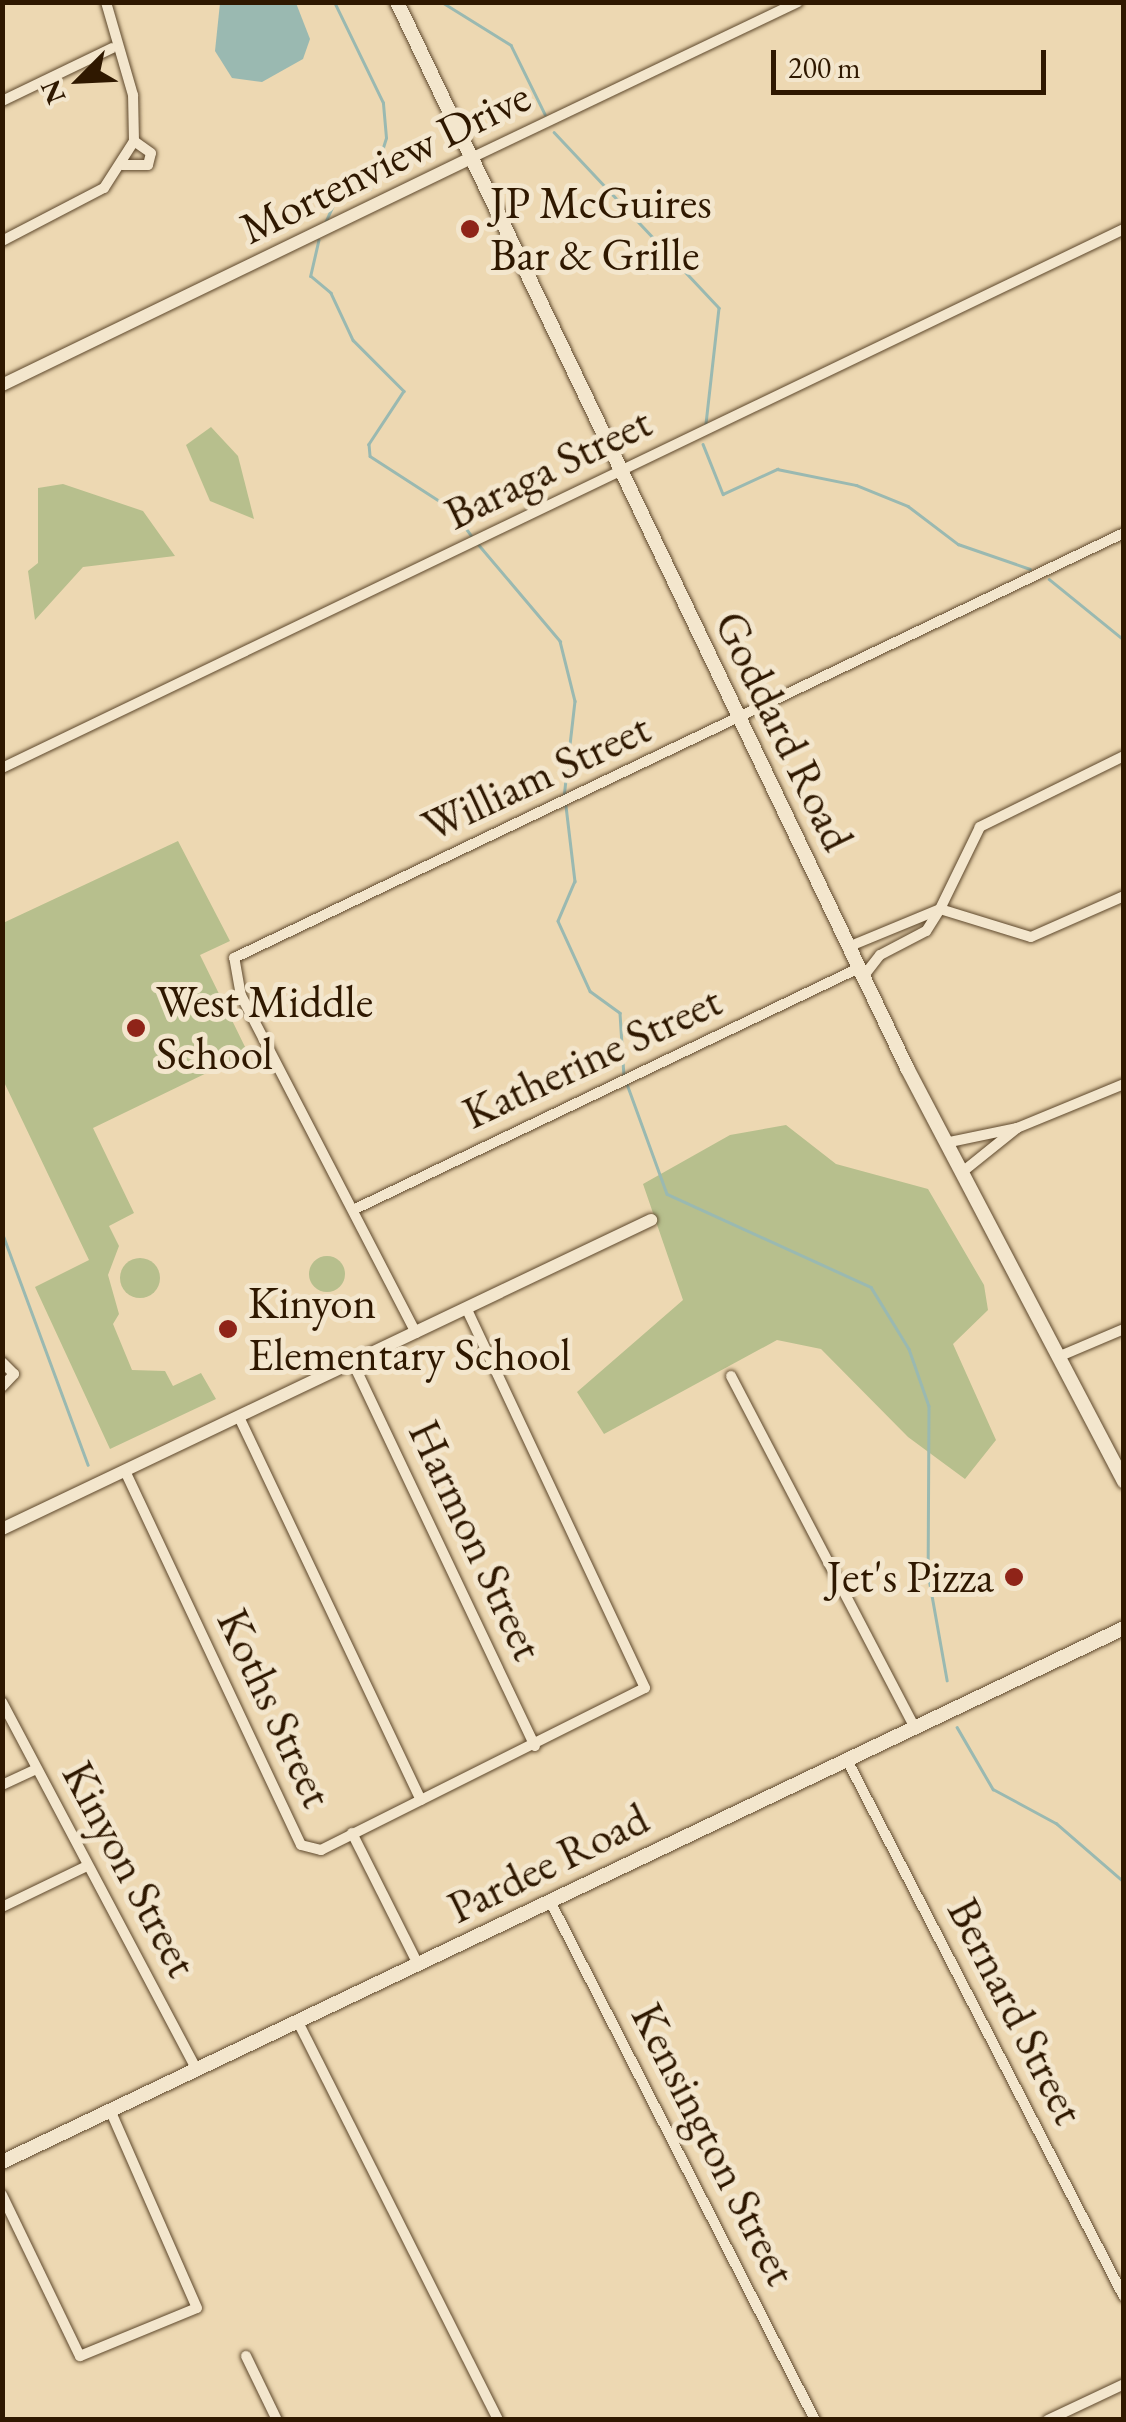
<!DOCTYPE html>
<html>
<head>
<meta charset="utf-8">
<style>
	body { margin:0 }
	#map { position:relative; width:1126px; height:2422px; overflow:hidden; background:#edd8b2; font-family:"EB Garamond",serif }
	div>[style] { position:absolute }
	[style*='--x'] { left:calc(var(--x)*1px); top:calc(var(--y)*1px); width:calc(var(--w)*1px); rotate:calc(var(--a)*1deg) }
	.green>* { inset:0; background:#b7bf8d }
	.round { border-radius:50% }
	.water>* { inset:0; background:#9ab9b1 }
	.stream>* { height:2.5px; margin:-1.25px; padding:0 1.25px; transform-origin:1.25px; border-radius:1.25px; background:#9ab9b1 }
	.roads { filter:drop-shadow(0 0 2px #5e482c) drop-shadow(0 0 2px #5e482c) }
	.minor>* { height:10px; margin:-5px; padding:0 5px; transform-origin:5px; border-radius:5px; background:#f3e6cd }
	.tertiary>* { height:12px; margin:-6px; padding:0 6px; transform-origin:6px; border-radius:6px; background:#f3e6cd }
	.secondary>* { height:14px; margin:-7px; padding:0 7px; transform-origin:7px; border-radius:7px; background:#f3e6cd }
	.dots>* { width:28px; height:28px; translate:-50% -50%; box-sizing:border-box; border:5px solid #f3e6cd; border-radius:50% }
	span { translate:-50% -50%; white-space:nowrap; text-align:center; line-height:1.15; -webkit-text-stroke:10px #f3e6cd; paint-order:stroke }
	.street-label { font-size:45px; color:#2f1800 }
	.poi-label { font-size:45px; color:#2f1800 }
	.left { translate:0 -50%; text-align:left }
	.right { translate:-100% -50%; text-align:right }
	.frame { position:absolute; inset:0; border:5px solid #2f1800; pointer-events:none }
	.north { position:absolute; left:30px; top:30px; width:100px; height:100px; -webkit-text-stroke:8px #f3e6cd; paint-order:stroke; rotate:246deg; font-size:28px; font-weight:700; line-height:40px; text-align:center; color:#2f1800 }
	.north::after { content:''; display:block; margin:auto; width:35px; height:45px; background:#2f1800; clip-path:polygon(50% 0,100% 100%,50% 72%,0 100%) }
	.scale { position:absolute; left:771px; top:50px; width:275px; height:45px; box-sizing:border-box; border:5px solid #2f1800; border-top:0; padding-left:12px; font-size:30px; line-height:35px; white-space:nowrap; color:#2f1800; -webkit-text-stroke:8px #f3e6cd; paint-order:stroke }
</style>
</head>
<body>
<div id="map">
	<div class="green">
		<div style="clip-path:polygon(211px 427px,238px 456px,254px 519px,210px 501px,186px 445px)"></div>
		<div style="clip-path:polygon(63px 484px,143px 511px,175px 556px,83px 567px,35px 620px,28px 571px,38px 563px,38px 488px)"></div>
		<div style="clip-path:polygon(178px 841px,230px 941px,200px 955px,248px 1053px,93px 1128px,134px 1213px,109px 1226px,119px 1246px,108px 1275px,119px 1314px,113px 1324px,132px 1370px,165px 1371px,173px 1386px,201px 1373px,216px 1399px,110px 1449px,35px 1287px,89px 1260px,3px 1080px,3px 923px)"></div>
		<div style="clip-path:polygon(786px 1125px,836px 1164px,928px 1189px,984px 1285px,988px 1310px,953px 1344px,996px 1440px,965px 1479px,908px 1437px,821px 1349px,777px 1340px,604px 1434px,577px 1392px,683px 1300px,643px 1184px,730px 1135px)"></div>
		<div class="round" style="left:309px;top:1256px;width:36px;height:36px"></div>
		<div class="round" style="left:120px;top:1258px;width:40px;height:40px"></div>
	</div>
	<div class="water">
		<div style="clip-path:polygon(220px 3px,296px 3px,310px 39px,303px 59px,262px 82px,232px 78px,215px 51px)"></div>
	</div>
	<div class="stream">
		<div style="--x:442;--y:2;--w:81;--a:31.9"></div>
		<div style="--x:511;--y:45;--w:77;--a:63.8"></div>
		<div style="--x:554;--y:132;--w:241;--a:46.8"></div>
		<div style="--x:719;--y:308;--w:117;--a:96.4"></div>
		<div style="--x:325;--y:223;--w:24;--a:-66"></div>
		<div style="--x:335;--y:201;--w:37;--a:-19"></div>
		<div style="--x:370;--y:189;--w:53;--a:-72.6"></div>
		<div style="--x:386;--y:138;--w:35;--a:-95"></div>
		<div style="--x:383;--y:103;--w:112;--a:-115.9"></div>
		<div style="--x:319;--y:240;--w:37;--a:103"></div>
		<div style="--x:311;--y:276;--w:26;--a:40"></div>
		<div style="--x:331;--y:293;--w:52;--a:64.9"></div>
		<div style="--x:353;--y:340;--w:72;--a:45"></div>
		<div style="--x:404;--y:391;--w:64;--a:123.4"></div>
		<div style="--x:369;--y:444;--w:12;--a:85"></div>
		<div style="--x:370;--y:456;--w:98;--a:32.9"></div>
		<div style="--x:452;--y:509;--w:37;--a:54"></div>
		<div style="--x:703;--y:444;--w:54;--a:68.2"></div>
		<div style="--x:723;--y:494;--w:60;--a:-24.8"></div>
		<div style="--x:777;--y:469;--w:81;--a:11.4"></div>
		<div style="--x:856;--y:485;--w:56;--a:22"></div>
		<div style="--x:908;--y:506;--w:63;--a:37.2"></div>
		<div style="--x:958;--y:544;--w:76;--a:19.1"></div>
		<div style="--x:479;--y:545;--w:126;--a:49.8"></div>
		<div style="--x:560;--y:641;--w:62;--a:76"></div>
		<div style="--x:575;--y:701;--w:98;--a:96.5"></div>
		<div style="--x:1049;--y:579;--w:97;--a:39.1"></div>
		<div style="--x:566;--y:806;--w:76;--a:83.2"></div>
		<div style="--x:575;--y:881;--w:43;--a:113"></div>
		<div style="--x:558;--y:921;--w:77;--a:65.4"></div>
		<div style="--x:590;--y:991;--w:37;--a:36"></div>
		<div style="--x:620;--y:1013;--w:64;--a:86.4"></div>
		<div style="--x:627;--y:1084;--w:117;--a:70"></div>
		<div style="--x:667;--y:1194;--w:224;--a:24.5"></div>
		<div style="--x:871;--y:1287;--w:73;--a:58.5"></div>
		<div style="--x:909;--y:1349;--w:60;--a:70.7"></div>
		<div style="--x:929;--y:1406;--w:167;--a:90.3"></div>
		<div style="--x:928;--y:1573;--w:109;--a:79.9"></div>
		<div style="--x:2;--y:1232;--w:248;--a:69.7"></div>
		<div style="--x:957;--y:1727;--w:72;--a:59.9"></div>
		<div style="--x:993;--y:1789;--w:72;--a:28.4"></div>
		<div style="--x:1056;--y:1823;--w:90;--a:40.9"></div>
	</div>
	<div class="roads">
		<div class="minor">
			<div style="--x:2;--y:101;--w:122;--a:-25.7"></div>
			<div style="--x:471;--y:158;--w:362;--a:-25.5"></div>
			<div style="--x:122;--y:165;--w:26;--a:0"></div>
			<div style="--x:148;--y:165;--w:12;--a:-76"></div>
			<div style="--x:151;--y:153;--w:21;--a:-145"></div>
			<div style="--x:2;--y:241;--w:115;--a:-27.5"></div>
			<div style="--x:104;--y:188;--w:56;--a:-57.4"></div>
			<div style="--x:134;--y:141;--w:46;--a:-91.2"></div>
			<div style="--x:133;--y:95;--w:97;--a:-106.2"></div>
			<div style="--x:1124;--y:756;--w:161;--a:153.8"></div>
			<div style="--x:980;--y:827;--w:91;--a:116"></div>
			<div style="--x:940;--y:909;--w:95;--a:17.1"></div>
			<div style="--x:1031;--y:937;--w:102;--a:-23.8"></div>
			<div style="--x:2;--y:768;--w:1245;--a:-25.66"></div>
			<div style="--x:848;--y:947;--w:100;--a:-22.4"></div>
			<div style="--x:940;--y:909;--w:26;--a:122"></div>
			<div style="--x:926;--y:931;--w:52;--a:152.4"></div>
			<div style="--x:880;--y:955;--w:28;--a:128"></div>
			<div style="--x:1017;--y:1128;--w:116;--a:-22.4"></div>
			<div style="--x:945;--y:1143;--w:74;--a:-11.8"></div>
			<div style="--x:1017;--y:1128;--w:72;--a:141.2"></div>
			<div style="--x:355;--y:1209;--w:559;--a:-25.56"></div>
			<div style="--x:416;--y:1333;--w:380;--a:-117.4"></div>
			<div style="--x:241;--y:996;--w:39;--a:-100"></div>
			<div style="--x:234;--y:958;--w:986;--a:-25.53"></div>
			<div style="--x:1058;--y:1357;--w:72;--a:-23"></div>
			<div style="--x:2;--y:1362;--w:17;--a:45"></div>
			<div style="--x:14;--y:1374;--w:18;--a:133"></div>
			<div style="--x:353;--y:1363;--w:424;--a:64.6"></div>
			<div style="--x:731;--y:1376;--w:393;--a:62.4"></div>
			<div style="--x:239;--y:1417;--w:424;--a:64.6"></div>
			<div style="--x:125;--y:1471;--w:413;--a:64.8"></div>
			<div style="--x:301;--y:1845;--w:21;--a:14"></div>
			<div style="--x:321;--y:1850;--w:362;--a:-26.6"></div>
			<div style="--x:645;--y:1688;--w:419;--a:-115.2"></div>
			<div style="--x:2;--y:1702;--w:416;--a:62.1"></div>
			<div style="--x:846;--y:1758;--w:606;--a:62.72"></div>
			<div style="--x:2;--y:1785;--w:38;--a:-25"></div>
			<div style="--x:352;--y:1833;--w:147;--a:63.3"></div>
			<div style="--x:550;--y:1901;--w:583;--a:62.95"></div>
			<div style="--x:2;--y:1907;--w:92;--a:-25.7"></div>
			<div style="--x:298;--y:2022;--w:445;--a:63.3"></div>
			<div style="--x:2;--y:2195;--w:179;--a:64.2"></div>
			<div style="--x:80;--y:2356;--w:126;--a:-22.3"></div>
			<div style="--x:197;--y:2308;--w:216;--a:-113.7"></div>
			<div style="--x:246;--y:2356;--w:71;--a:64.2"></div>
			<div style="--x:1048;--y:2420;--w:84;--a:-25.3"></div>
		</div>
		<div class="tertiary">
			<div style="--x:2;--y:385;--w:521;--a:-25.83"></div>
			<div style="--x:2;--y:1529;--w:719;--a:-25.46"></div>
		</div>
		<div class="secondary">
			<div style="--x:397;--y:2;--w:1182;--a:64.43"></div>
			<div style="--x:907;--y:1068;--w:467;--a:62.3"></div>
			<div style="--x:2;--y:2162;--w:1243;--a:-25.45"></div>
		</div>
	</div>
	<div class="dots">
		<div style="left:470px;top:229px;background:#8f2418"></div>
		<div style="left:136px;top:1028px;background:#8f2418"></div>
		<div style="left:228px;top:1329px;background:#8f2418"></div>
		<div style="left:1014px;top:1577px;background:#8f2418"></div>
	</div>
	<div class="street-label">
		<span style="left:385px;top:162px;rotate:-26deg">Mortenview Drive</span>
		<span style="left:548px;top:468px;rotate:-26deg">Baraga Street</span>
		<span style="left:784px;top:731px;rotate:64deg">Goddard Road</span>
		<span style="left:536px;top:777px;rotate:-25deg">William Street</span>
		<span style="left:592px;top:1057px;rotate:-25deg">Katherine Street</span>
		<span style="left:476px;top:1540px;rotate:65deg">Harmon Street</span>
		<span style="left:275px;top:1708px;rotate:65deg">Koths Street</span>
		<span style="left:548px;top:1863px;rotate:-26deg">Pardee Road</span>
		<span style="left:130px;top:1869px;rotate:62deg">Kinyon Street</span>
		<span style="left:1016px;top:2011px;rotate:63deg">Bernard Street</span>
		<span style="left:714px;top:2144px;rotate:63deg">Kensington Street</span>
	</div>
	<div class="poi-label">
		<span class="left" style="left:490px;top:229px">JP McGuires<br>Bar &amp; Grille</span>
		<span class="left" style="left:156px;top:1028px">West Middle<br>School</span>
		<span class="left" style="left:248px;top:1329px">Kinyon<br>Elementary School</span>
		<span class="right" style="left:994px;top:1577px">Jet's Pizza</span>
	</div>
	<div class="frame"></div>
	<div class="north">N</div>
	<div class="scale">200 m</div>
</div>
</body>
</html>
